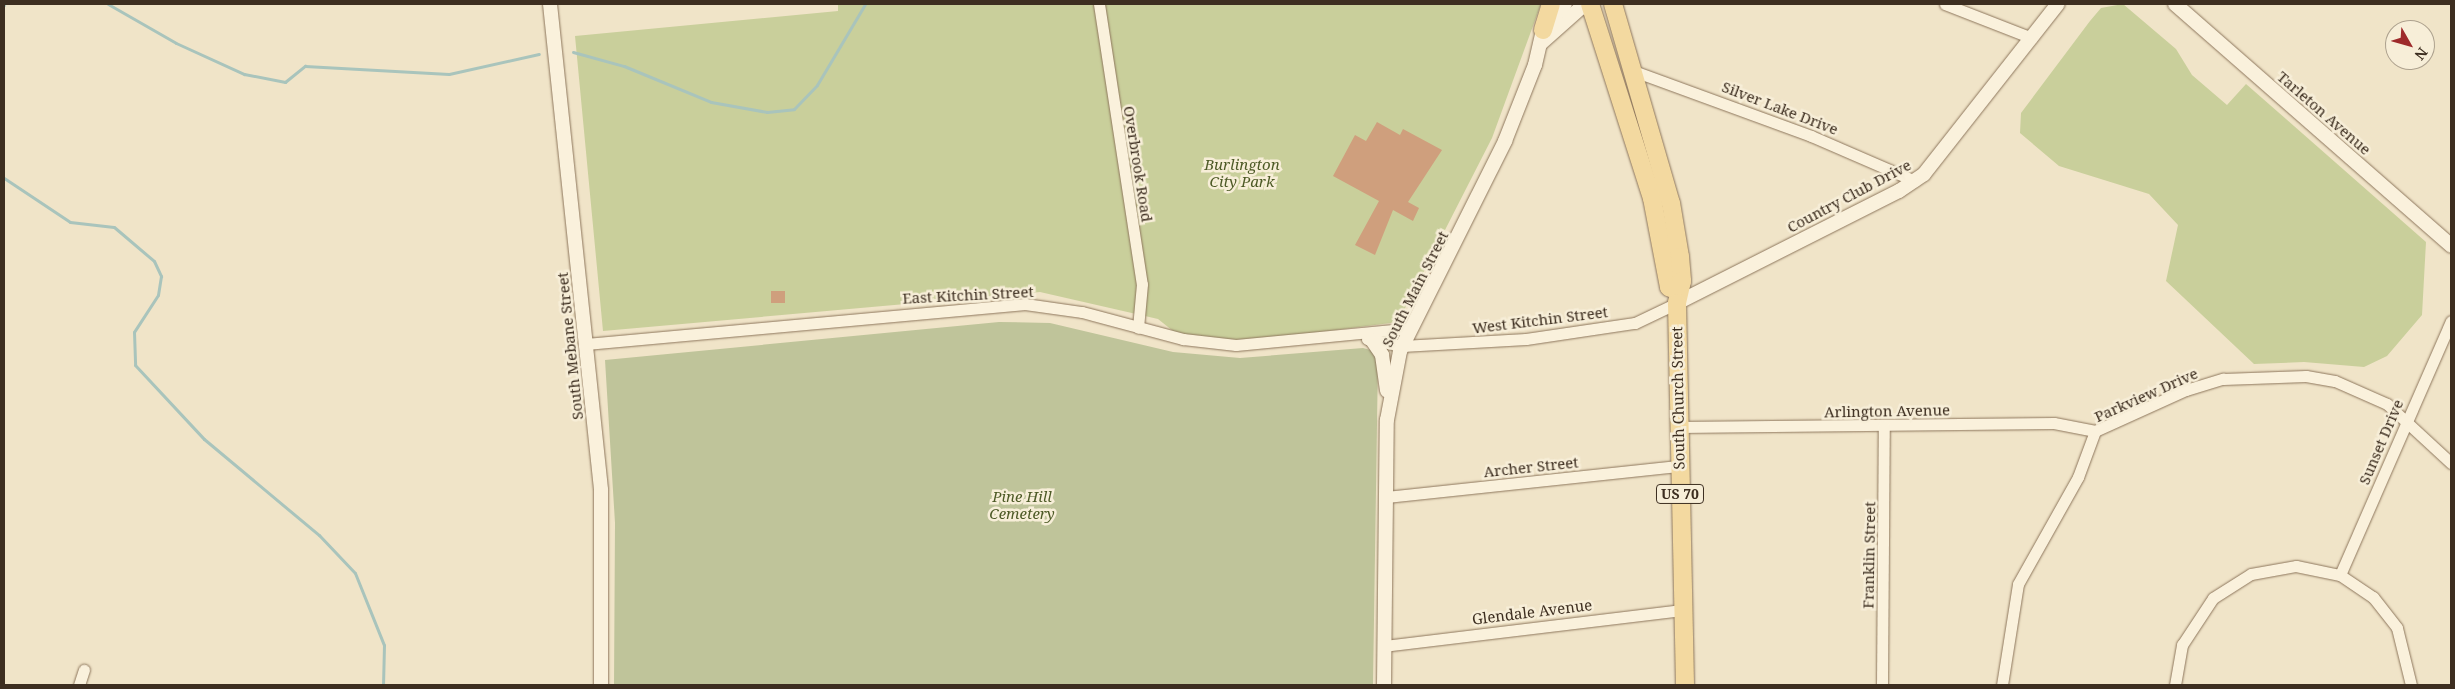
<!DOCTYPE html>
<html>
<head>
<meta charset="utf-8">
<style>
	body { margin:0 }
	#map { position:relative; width:2455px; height:689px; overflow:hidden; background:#f0e4c8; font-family:"Noto Serif",serif }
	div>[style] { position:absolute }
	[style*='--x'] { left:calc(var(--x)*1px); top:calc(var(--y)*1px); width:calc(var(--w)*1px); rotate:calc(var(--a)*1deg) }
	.green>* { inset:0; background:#c9cf9b }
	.cemetery>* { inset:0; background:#bfc49a }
	.stream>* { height:3px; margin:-1.5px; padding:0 1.5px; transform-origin:1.5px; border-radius:1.5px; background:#a9c4bc }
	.building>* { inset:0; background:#cf9f7d; transform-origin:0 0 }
	.roads { filter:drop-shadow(0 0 1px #8d765c) drop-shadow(0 0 1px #8d765c) }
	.minor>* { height:11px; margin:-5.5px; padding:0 5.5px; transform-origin:5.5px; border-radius:5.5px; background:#faf1dc }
	.tertiary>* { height:14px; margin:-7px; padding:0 7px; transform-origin:7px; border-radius:7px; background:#faf1dc }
	.primary>* { height:18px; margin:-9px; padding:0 9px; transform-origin:9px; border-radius:9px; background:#f3d9a0 }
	span { translate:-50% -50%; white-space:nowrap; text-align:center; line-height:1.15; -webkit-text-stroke:5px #f7eed8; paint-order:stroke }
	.shield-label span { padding:1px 4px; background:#f7eed8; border:1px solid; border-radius:4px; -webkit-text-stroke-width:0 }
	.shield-label { font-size:14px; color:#3d2e20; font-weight:700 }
	.street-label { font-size:15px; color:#3d2e20 }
	.park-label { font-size:15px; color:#4d5a26; font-style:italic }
	.frame { position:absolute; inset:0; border:5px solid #3d2e20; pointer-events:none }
	.north { position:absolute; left:2385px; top:20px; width:50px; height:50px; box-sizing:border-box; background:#f7eed8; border:1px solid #ada18e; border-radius:50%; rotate:128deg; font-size:14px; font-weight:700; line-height:20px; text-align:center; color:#3d2e20 }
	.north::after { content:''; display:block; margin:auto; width:18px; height:22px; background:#9e2a2b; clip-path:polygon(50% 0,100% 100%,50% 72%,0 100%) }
</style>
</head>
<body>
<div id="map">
	<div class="green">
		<div style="clip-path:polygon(838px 4px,1541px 4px,1492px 138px,1398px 322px,1235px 343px,1183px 339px,1158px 319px,1040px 292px,603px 331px,575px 36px,838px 11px)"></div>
		<div style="clip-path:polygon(2123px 4px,2176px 49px,2192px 75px,2227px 105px,2246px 84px,2426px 242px,2422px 315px,2387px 356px,2364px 367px,2304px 362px,2254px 364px,2166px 281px,2178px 225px,2149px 194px,2059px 166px,2020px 133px,2021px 113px,2090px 21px,2101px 8px)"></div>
	</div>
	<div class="cemetery">
		<div style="clip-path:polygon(999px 322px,1050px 323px,1173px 352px,1240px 358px,1363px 348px,1374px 351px,1378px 359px,1373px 685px,614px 685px,615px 523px,605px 360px)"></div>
	</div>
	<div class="stream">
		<div style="--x:108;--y:4;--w:78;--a:29.8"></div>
		<div style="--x:176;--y:43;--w:75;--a:24.5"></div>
		<div style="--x:244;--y:74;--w:42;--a:11"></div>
		<div style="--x:285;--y:82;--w:26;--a:-39"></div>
		<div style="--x:305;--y:66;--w:144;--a:3.2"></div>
		<div style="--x:449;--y:74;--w:92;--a:-12.5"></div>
		<div style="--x:4;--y:5;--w:1;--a:-90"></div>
		<div style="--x:573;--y:52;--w:53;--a:15.4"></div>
		<div style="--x:624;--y:66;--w:94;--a:22.5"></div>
		<div style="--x:711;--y:102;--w:57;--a:10.1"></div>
		<div style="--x:767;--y:112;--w:27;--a:-6"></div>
		<div style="--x:794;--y:109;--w:33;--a:-46"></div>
		<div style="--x:817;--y:85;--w:94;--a:-59.3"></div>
		<div style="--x:4;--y:178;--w:79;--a:33.7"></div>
		<div style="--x:70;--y:222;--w:44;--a:6.5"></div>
		<div style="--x:114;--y:227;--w:52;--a:40.4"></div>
		<div style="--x:154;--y:261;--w:17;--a:65"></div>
		<div style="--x:161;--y:276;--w:19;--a:99"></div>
		<div style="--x:158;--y:295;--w:44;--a:123"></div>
		<div style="--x:134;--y:332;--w:33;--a:88"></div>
		<div style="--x:135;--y:365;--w:101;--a:47"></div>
		<div style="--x:204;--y:439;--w:150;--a:39.9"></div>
		<div style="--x:319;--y:535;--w:52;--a:46.5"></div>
		<div style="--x:355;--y:573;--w:78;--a:68.1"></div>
		<div style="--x:384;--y:645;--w:40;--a:91.4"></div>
	</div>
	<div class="building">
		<div style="clip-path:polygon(1377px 122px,1400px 135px,1403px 129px,1442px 150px,1408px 202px,1419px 208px,1413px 221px,1393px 210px,1375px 255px,1355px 245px,1379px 201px,1333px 176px,1355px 135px,1366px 141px)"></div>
		<div style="left:771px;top:291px;width:14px;height:12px"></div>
	</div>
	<div class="roads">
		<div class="minor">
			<div style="--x:1099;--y:4;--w:283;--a:81.3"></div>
			<div style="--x:1142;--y:284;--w:44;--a:95.2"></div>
			<div style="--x:1945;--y:4;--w:93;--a:21.3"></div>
			<div style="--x:1631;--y:70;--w:192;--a:20.1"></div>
			<div style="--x:1811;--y:136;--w:113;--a:23.4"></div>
			<div style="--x:1367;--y:339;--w:36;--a:11"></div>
			<div style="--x:1402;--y:346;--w:124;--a:-3.2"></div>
			<div style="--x:1526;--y:339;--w:110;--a:-8.4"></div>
			<div style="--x:1635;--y:323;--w:47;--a:-25.5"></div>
			<div style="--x:586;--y:344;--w:441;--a:-5.2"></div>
			<div style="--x:1025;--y:304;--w:58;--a:8"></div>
			<div style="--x:1082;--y:312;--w:105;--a:15"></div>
			<div style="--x:1183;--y:339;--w:53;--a:6.5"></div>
			<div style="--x:1236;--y:345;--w:176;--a:-5.5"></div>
			<div style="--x:1679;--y:427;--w:375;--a:-0.6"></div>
			<div style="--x:2054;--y:423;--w:42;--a:11"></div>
			<div style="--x:1387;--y:497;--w:294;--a:-6.1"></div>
			<div style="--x:2340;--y:575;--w:277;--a:-66.4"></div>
			<div style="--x:1384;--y:646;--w:301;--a:-6.9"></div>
			<div style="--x:79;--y:685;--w:16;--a:-72"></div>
			<div style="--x:1882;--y:685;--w:259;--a:-89.6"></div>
			<div style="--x:2002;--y:685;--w:102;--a:-81"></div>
			<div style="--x:2018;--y:584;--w:123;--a:-60.7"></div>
			<div style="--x:2078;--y:477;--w:49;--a:-69.7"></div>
			<div style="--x:2095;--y:431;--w:100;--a:-24.3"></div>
			<div style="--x:2186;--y:390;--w:39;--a:-17"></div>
			<div style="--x:2223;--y:379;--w:83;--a:-2.1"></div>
			<div style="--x:2306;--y:376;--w:29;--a:10"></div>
			<div style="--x:2335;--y:381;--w:57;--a:23.9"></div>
			<div style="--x:2387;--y:404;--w:87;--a:42.7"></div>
			<div style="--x:2175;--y:685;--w:41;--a:-80.1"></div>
			<div style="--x:2182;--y:645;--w:56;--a:-56.6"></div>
			<div style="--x:2213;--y:598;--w:45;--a:-32.3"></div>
			<div style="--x:2251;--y:574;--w:46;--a:-10.1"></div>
			<div style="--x:2296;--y:566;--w:45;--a:11.6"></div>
			<div style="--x:2340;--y:575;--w:40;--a:34"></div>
			<div style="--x:2373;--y:597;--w:39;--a:52"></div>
			<div style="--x:2397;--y:628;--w:59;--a:76.2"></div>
		</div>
		<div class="tertiary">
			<div style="--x:550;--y:4;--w:489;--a:84"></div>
			<div style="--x:601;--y:490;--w:195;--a:90"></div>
			<div style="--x:2175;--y:4;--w:367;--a:41.2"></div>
			<div style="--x:1541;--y:43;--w:59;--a:-41.6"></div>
			<div style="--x:1677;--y:303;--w:249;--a:-26.8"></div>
			<div style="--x:1899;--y:191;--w:30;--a:-34"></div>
			<div style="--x:1924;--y:174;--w:216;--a:-51.8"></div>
			<div style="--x:1372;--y:340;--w:18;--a:56"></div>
			<div style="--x:1382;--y:355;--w:36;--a:82"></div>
			<div style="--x:1384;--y:685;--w:265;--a:-89.4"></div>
			<div style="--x:1387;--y:420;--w:70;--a:-79.3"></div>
			<div style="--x:1400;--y:351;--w:235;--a:-63.4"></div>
			<div style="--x:1505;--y:141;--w:82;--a:-68.5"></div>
			<div style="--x:1535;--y:65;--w:36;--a:-77"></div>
			<div style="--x:1543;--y:30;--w:34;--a:-50"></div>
		</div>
		<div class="primary">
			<div style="--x:1590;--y:4;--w:204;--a:72.3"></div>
			<div style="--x:1652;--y:198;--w:91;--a:79.2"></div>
			<div style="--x:1669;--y:287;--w:8;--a:23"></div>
			<div style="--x:1613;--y:4;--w:207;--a:73.8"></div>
			<div style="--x:1671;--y:203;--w:55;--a:80.5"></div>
			<div style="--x:1680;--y:257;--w:24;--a:85"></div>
			<div style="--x:1682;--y:281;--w:23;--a:103"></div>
			<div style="--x:1677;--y:303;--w:382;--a:88.8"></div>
			<div style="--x:1543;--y:30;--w:27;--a:-73"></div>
		</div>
	</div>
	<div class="shield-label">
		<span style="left:1680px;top:494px">US 70</span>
	</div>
	<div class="street-label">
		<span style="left:1780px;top:108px;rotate:21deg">Silver Lake Drive</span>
		<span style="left:2324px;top:113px;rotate:41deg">Tarleton Avenue</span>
		<span style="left:1138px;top:164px;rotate:81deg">Overbrook Road</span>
		<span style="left:1849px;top:196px;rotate:-28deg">Country Club Drive</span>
		<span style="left:1415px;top:289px;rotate:-63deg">South Main Street</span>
		<span style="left:968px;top:295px;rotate:-3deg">East Kitchin Street</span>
		<span style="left:1540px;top:320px;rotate:-7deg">West Kitchin Street</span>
		<span style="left:570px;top:346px;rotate:-96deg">South Mebane Street</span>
		<span style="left:2146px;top:395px;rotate:-24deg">Parkview Drive</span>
		<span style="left:1678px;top:398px;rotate:-91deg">South Church Street</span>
		<span style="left:1887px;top:411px;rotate:-1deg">Arlington Avenue</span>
		<span style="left:2381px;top:442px;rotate:-67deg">Sunset Drive</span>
		<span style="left:1531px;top:467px;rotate:-6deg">Archer Street</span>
		<span style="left:1869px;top:555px;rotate:-89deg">Franklin Street</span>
		<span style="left:1532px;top:612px;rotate:-7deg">Glendale Avenue</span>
	</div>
	<div class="park-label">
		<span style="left:1242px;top:173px">Burlington<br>City Park</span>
		<span style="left:1022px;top:505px">Pine Hill<br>Cemetery</span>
	</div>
	<div class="frame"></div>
	<div class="north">N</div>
</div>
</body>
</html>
